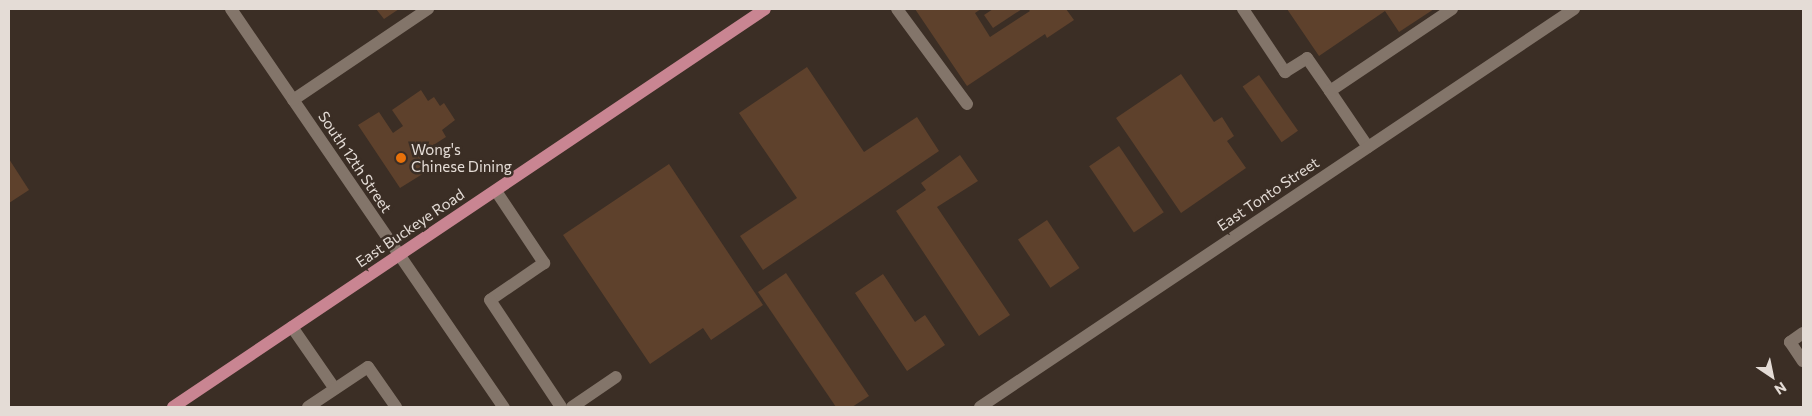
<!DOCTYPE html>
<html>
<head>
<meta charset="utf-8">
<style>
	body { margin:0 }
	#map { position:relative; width:1812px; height:416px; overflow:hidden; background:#3b2e25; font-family:Commissioner,sans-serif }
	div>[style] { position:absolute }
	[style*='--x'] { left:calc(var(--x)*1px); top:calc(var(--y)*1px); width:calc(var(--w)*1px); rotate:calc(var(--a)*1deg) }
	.building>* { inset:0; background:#5e412c; transform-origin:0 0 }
	.minor>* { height:12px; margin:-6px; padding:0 6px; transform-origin:6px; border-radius:6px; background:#83756a }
	.major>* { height:12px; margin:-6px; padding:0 6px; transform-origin:6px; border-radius:6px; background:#c98592 }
	.dots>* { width:14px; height:14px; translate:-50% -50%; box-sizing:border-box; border:2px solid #3b2e25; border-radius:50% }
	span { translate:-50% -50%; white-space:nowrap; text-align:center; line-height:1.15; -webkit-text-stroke:5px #3b2e25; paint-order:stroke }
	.poi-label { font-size:15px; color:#e4dcd6 }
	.left { translate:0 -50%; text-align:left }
	.street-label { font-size:15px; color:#e4dcd6 }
	.frame { position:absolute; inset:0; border:10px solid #e4dcd6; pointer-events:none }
	.north { position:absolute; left:1747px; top:351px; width:50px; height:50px; -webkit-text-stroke:4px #3b2e25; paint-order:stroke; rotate:146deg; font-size:14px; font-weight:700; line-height:20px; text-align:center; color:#e4dcd6 }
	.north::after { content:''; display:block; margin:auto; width:18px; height:22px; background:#e4dcd6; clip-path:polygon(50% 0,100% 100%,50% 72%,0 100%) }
</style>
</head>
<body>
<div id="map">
	<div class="building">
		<div style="clip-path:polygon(376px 9px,399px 9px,384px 19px)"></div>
		<div style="clip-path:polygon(915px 9px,981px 9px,975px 13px,990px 37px,1030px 11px,1028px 9px,1066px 9px,1074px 20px,1047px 38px,1045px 34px,967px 86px)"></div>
		<div style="clip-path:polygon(993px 9px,1022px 9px,993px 28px,984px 15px)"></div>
		<div style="clip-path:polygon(1287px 9px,1434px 9px,1399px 32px,1385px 11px,1319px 56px)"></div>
		<div style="clip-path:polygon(807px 67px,864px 152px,917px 117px,939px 151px,763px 270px,740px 236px,797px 198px,739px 113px)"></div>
		<div style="clip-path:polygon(1181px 74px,1214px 122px,1222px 117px,1234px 136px,1227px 141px,1246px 168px,1181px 213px,1116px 118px)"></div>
		<div style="left:1259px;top:75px;width:68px;height:20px;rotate:55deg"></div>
		<div style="clip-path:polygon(421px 90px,428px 101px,434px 97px,440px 106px,444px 103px,455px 120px,442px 130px,446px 137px,424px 151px,420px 144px,414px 148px,429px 170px,400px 188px,358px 125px,379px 112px,393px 133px,403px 126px,392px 110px)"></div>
		<div style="left:1119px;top:146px;width:80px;height:36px;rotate:56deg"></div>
		<div style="clip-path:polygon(960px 155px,978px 181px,937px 207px,1010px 315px,979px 336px,896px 211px,926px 190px,921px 183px)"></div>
		<div style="clip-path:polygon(9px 159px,29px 190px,9px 203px)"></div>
		<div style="clip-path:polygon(669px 164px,763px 305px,711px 340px,703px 328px,650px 364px,563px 235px)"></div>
		<div style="left:1047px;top:220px;width:58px;height:35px;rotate:56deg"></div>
		<div style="clip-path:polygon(786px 273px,869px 396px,852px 407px,836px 407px,758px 292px)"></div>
		<div style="clip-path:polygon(883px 274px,915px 322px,925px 315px,945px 345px,907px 371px,855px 293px)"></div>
	</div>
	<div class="minor">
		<div style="--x:231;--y:9;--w:483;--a:55.6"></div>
		<div style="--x:897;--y:9;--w:118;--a:53.6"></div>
		<div style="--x:1243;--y:9;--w:76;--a:56.3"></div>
		<div style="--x:1285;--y:72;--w:26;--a:-32"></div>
		<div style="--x:1307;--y:58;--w:40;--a:55.1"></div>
		<div style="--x:293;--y:100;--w:163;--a:-34"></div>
		<div style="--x:1368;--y:147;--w:68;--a:-124.2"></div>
		<div style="--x:1330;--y:91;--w:147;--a:-33.9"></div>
		<div style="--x:496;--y:191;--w:87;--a:56.3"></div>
		<div style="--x:544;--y:263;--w:65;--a:145.6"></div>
		<div style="--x:490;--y:300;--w:128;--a:56.4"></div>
		<div style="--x:292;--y:327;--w:75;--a:55.3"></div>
		<div style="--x:1803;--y:333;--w:16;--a:145"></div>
		<div style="--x:1790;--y:342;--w:23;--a:56"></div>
		<div style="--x:308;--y:407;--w:72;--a:-33.7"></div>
		<div style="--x:368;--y:367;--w:49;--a:55"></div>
		<div style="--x:572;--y:407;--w:53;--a:-34.3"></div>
		<div style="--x:980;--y:407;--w:715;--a:-33.82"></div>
	</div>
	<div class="major">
		<div style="--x:173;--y:407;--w:713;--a:-33.91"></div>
	</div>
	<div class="dots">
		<div style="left:401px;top:158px;background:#e8710a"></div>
	</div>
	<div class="poi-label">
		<span class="left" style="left:411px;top:158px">Wong's<br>Chinese Dining</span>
	</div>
	<div class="street-label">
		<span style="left:355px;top:162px;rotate:56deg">South 12th Street</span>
		<span style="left:1268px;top:194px;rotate:-34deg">East Tonto Street</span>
		<span style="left:410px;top:228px;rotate:-34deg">East Buckeye Road</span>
	</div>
	<div class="frame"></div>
	<div class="north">N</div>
</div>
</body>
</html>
